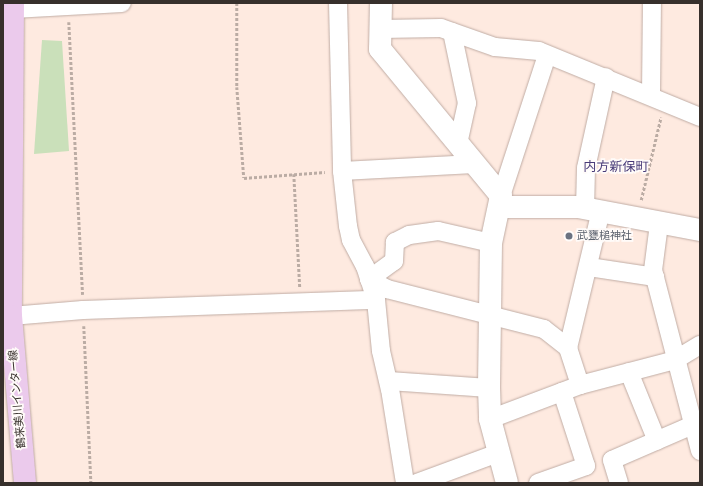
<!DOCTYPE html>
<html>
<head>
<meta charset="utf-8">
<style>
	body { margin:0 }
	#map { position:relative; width:703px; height:486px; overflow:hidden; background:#feeae0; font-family:"Work Sans","Noto Sans JP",sans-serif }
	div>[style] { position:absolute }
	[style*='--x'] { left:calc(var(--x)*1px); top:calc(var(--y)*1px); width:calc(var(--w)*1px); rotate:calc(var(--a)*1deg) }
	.green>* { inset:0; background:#cae0ba }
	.path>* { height:2.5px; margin-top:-1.25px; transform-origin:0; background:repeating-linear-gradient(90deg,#bbaca4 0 3px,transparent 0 5px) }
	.roads { filter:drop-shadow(0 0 1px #c0aca4) drop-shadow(0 0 1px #c0aca4) }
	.minor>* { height:18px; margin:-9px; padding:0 9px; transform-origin:9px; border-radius:9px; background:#fff }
	.tertiary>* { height:22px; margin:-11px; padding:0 11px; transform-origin:11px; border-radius:11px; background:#fff }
	.primary>* { height:22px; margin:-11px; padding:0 11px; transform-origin:11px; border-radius:11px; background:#ebcaec }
	.dots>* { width:11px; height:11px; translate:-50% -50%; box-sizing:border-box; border:2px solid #fffbf9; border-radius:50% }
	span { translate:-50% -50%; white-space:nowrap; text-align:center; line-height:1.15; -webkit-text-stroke:3.5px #fffbf9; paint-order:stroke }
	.worship-label { font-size:11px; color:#5b616d }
	.left { translate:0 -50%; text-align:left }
	.street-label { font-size:11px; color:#37302c }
	.quarter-label { font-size:13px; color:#483b78 }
	.frame { position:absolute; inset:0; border:4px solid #37302c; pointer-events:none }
</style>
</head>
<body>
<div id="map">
	<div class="green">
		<div style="clip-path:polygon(42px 40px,62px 41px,69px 151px,34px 154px)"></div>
	</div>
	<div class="path">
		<div style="--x:237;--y:3;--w:84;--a:90"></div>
		<div style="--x:237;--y:87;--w:91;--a:85.6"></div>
		<div style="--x:244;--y:178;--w:81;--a:-4.2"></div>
		<div style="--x:69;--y:22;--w:273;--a:87.1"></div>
		<div style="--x:294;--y:174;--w:113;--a:87"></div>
		<div style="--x:641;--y:200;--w:85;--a:-76.5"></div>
		<div style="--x:84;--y:326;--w:157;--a:87.4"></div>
		<div style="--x:697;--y:483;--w:3;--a:-18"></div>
	</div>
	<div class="roads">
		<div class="minor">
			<div style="--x:338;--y:3;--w:168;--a:88.6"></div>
			<div style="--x:342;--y:171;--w:55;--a:83.8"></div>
			<div style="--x:348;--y:226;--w:14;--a:78"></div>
			<div style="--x:351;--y:240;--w:30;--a:62"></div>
			<div style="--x:365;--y:266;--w:36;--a:72"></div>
			<div style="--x:376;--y:300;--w:51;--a:84.4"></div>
			<div style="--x:381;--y:351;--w:39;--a:77"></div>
			<div style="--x:390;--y:389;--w:95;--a:80.9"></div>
			<div style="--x:13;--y:9;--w:109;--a:-3.2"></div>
			<div style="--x:380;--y:29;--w:61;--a:-0.9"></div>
			<div style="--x:441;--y:28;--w:57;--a:19.4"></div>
			<div style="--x:495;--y:47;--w:44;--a:5.2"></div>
			<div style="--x:539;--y:51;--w:174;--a:22.3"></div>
			<div style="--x:452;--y:32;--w:73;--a:78.1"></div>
			<div style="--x:467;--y:103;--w:42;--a:102.4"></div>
			<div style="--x:651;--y:95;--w:92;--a:-89.4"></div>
			<div style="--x:342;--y:171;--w:132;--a:-3"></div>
			<div style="--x:501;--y:196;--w:148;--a:-71.9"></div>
			<div style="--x:585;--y:209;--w:41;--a:-88.6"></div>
			<div style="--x:586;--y:168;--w:93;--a:-77.6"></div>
			<div style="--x:659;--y:224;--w:46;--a:97.4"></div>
			<div style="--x:653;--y:270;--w:187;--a:75.4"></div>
			<div style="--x:491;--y:243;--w:54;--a:-167.2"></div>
			<div style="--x:438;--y:231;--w:29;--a:172"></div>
			<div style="--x:409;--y:235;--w:16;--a:153"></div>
			<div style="--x:395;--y:242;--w:19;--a:93"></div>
			<div style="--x:394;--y:261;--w:31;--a:144"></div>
			<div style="--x:369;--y:279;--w:21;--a:29"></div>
			<div style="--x:387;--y:289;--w:162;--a:14.3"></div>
			<div style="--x:544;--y:329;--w:31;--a:38"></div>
			<div style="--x:568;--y:348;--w:39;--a:72"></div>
			<div style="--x:589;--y:267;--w:67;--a:8.6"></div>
			<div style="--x:11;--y:316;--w:72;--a:-4.8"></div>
			<div style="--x:83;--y:310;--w:293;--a:-2"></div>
			<div style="--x:568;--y:348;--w:141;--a:-76.5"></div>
			<div style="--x:629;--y:372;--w:74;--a:67.9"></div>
			<div style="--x:389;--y:381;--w:100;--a:4"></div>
			<div style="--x:490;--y:419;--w:96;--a:-20.7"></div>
			<div style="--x:580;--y:385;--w:98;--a:-14.7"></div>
			<div style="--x:675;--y:360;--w:29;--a:-31"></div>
			<div style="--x:417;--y:483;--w:86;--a:-20.3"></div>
			<div style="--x:538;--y:483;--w:51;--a:-19.5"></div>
			<div style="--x:586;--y:466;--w:78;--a:-108"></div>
			<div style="--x:619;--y:483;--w:24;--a:-107"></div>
			<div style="--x:612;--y:460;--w:88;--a:-23.4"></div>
		</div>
		<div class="tertiary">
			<div style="--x:381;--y:3;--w:46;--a:91.2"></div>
			<div style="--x:380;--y:49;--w:190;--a:50.5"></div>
			<div style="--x:501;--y:196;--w:48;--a:102"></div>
			<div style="--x:491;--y:243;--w:145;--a:90.8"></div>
			<div style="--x:489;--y:388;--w:31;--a:88"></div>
			<div style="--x:490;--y:419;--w:66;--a:75.1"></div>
			<div style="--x:500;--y:207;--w:78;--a:0"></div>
			<div style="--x:578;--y:207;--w:124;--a:10.7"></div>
		</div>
		<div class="primary">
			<div style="--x:13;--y:3;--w:313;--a:90.4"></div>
			<div style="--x:11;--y:316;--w:168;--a:85.2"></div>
		</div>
	</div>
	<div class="dots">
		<div style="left:569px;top:236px;background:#6b7280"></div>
	</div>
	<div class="worship-label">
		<span class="left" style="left:577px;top:236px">武甕槌神社</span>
	</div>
	<div class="street-label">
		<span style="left:18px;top:399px;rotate:-95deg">鶴来美川インター線</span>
	</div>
	<div class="quarter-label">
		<span style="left:616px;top:167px">内方新保町</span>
	</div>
	<div class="frame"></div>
</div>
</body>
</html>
